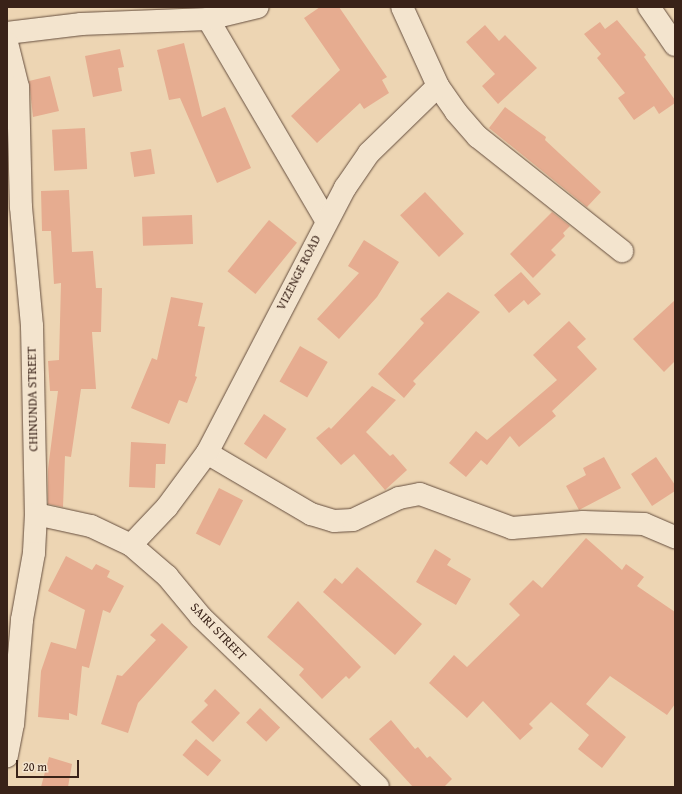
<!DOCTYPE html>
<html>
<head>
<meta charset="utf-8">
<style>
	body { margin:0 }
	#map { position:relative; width:682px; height:794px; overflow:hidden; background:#edd5b3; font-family:"Gentium Book Plus",serif }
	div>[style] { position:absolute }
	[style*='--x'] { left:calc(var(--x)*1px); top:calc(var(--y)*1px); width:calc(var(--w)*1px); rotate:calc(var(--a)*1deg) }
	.building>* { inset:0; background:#e6ac90; transform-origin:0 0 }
	.roads { filter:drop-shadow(0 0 1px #664f3f) drop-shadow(0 0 1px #664f3f) }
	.street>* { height:22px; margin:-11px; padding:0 11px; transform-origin:11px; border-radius:11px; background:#f3e4ce }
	span { translate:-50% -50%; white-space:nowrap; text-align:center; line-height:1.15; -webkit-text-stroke:4px #f3e4ce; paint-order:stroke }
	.street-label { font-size:13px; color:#392218 }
	.frame { position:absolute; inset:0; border:8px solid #392218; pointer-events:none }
	.scale { position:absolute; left:16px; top:760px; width:63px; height:18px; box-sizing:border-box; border:2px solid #392218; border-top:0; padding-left:5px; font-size:12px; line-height:14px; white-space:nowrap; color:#392218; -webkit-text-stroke:3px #f3e4ce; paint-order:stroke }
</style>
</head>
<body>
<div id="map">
	<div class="building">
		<div style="clip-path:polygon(320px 7px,339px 7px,387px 77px,382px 80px,389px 93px,364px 109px,360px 103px,317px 143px,291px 116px,340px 70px,304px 18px)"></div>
		<div style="clip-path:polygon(617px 20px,646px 55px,644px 57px,675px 100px,675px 103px,659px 114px,654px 106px,634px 120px,618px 98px,625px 93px,597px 58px,601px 54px,584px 34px,600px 22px,605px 29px)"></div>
		<div style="clip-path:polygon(485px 25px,499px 41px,505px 35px,537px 68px,498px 104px,482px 86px,495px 74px,466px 42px)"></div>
		<div style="clip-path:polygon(184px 43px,202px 117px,225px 107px,251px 168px,217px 183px,180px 98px,169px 100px,157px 50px)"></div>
		<div style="clip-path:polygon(120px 49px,124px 67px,118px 68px,122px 91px,93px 97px,85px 56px)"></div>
		<div style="clip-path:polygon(50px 76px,59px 111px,33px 117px,29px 81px)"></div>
		<div style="clip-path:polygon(505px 107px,546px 137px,545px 140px,601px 192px,587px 207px,489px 128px)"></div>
		<div style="left:85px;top:128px;width:41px;height:33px;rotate:87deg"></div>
		<div style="left:151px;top:149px;width:25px;height:21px;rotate:81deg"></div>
		<div style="clip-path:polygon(69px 190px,72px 252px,93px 251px,96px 288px,102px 288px,101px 332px,92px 332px,96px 389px,81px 389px,71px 457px,65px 456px,63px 507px,48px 504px,48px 469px,58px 391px,50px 391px,48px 361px,59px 360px,61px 283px,54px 284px,51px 231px,42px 231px,41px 191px)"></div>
		<div style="left:425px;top:192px;width:57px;height:34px;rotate:47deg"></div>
		<div style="clip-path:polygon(552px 212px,570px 226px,563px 233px,565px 236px,551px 250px,556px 255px,533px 278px,510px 254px)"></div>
		<div style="left:192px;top:215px;width:29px;height:50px;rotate:88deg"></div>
		<div style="left:269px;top:220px;width:36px;height:66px;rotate:39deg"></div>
		<div style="clip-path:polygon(364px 240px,399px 262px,377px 297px,339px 339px,317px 319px,359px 273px,348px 266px)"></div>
		<div style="clip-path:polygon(521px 272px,541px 294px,528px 305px,524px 300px,509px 313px,494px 295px)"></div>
		<div style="clip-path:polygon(448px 292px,480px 312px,413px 381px,416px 384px,404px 398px,378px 374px,424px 323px,420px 319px)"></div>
		<div style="clip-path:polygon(171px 297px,203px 303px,198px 326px,205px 327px,195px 376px,197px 377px,187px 403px,179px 400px,169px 424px,131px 408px,152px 358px,157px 360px)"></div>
		<div style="clip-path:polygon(675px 300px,675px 361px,664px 372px,633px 339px)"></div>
		<div style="clip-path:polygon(569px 321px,586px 339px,577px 347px,597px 369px,552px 411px,556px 416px,519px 447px,510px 436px,487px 465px,481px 460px,466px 477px,449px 463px,476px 431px,487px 440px,557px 380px,533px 355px)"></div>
		<div style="left:300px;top:346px;width:32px;height:41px;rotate:30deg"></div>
		<div style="clip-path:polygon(372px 386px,396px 400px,366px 432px,390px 456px,393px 454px,407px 470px,385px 490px,354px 454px,341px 465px,316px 438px,329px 427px,331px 429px)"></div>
		<div style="left:264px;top:414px;width:27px;height:36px;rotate:34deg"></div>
		<div style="clip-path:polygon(131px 442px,166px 444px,165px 464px,156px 464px,155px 488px,129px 487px)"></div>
		<div style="clip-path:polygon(604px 457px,621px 488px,579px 510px,566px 486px,586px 475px,583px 468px)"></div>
		<div style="clip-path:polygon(656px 457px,675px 485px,675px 491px,652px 506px,631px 474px)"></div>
		<div style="left:219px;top:488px;width:27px;height:51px;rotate:27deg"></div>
		<div style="clip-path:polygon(586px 538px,622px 570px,626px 564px,644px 577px,637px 586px,675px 612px,675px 704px,667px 715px,610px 676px,586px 704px,626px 737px,602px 768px,578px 749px,589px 735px,551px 702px,529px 724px,533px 728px,520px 740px,483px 701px,467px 718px,429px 683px,454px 655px,467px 667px,520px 615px,509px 604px,533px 580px,542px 588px)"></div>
		<div style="clip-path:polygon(435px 549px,451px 559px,447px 565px,471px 579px,456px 605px,416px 582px)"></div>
		<div style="clip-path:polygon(66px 556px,92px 570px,96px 564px,110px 571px,107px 577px,124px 586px,110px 613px,103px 610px,89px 668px,82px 666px,77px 716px,69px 713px,69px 720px,38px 717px,41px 671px,51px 642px,76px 649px,85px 610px,48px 591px)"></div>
		<div style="clip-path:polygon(357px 567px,422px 624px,395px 655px,323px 592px,335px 578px,342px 584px)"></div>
		<div style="clip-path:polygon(298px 601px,361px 667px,349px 679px,346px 676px,322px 699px,299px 675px,304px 669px,267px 637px)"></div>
		<div style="clip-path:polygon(162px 623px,188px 647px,138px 703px,128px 733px,101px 724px,117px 675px,122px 676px,156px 640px,150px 635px)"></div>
		<div style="clip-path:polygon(215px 689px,240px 713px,213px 742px,191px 722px,208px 705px,204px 701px)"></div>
		<div style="left:260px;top:708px;width:28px;height:20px;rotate:44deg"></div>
		<div style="clip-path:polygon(391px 720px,415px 749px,418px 747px,427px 758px,430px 756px,452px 779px,444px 787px,413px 787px,369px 739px)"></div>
		<div style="left:196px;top:739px;width:33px;height:21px;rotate:40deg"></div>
		<div style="clip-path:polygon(49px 757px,72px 764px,68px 787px,41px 787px)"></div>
	</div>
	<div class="roads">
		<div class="street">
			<div style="--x:402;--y:7;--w:87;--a:65.5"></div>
			<div style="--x:438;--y:86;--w:32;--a:55"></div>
			<div style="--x:456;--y:112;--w:33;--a:49"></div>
			<div style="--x:478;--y:137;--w:184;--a:38.4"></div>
			<div style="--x:649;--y:7;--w:46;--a:55.6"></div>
			<div style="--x:208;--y:19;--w:233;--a:59.6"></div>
			<div style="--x:7;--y:33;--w:75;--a:-6.9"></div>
			<div style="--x:81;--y:24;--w:127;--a:-2.3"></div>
			<div style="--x:208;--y:19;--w:51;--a:-13.5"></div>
			<div style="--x:7;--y:43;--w:45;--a:76"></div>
			<div style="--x:18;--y:87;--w:120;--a:88.6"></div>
			<div style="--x:21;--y:207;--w:120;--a:84.7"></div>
			<div style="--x:32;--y:326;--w:188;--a:88.8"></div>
			<div style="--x:36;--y:514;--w:39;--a:93"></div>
			<div style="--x:34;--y:553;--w:68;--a:100.2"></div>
			<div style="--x:22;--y:620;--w:104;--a:94.9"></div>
			<div style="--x:13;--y:724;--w:33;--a:101"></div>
			<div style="--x:207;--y:453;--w:121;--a:30.4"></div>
			<div style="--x:311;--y:514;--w:24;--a:17"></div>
			<div style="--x:334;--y:521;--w:19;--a:-3"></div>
			<div style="--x:353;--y:520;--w:51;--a:-25.6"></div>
			<div style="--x:399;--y:498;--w:21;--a:-11"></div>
			<div style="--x:420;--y:494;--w:98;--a:20.3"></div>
			<div style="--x:512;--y:528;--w:71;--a:-4.8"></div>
			<div style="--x:583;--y:522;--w:61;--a:1.9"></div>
			<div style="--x:644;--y:524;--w:34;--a:23"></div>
			<div style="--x:36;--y:514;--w:56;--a:12.3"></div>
			<div style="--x:91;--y:526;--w:44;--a:25.4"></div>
			<div style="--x:131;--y:545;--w:48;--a:40.7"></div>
			<div style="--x:167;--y:576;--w:53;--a:50.3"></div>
			<div style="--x:201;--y:617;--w:245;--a:43.8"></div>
			<div style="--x:131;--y:545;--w:52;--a:-46.5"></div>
			<div style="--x:167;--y:507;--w:67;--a:-53.5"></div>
			<div style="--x:207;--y:453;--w:299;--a:-62.5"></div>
			<div style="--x:345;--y:188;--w:42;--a:-55.6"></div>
			<div style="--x:369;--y:153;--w:96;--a:-44.2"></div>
		</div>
	</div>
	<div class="street-label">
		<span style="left:299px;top:273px;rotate:-63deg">VIZENGE ROAD</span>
		<span style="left:33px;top:399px;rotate:-91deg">CHINUNDA STREET</span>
		<span style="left:218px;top:632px;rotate:46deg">SAIRI STREET</span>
	</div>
	<div class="frame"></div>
	<div class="scale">20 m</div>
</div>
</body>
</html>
